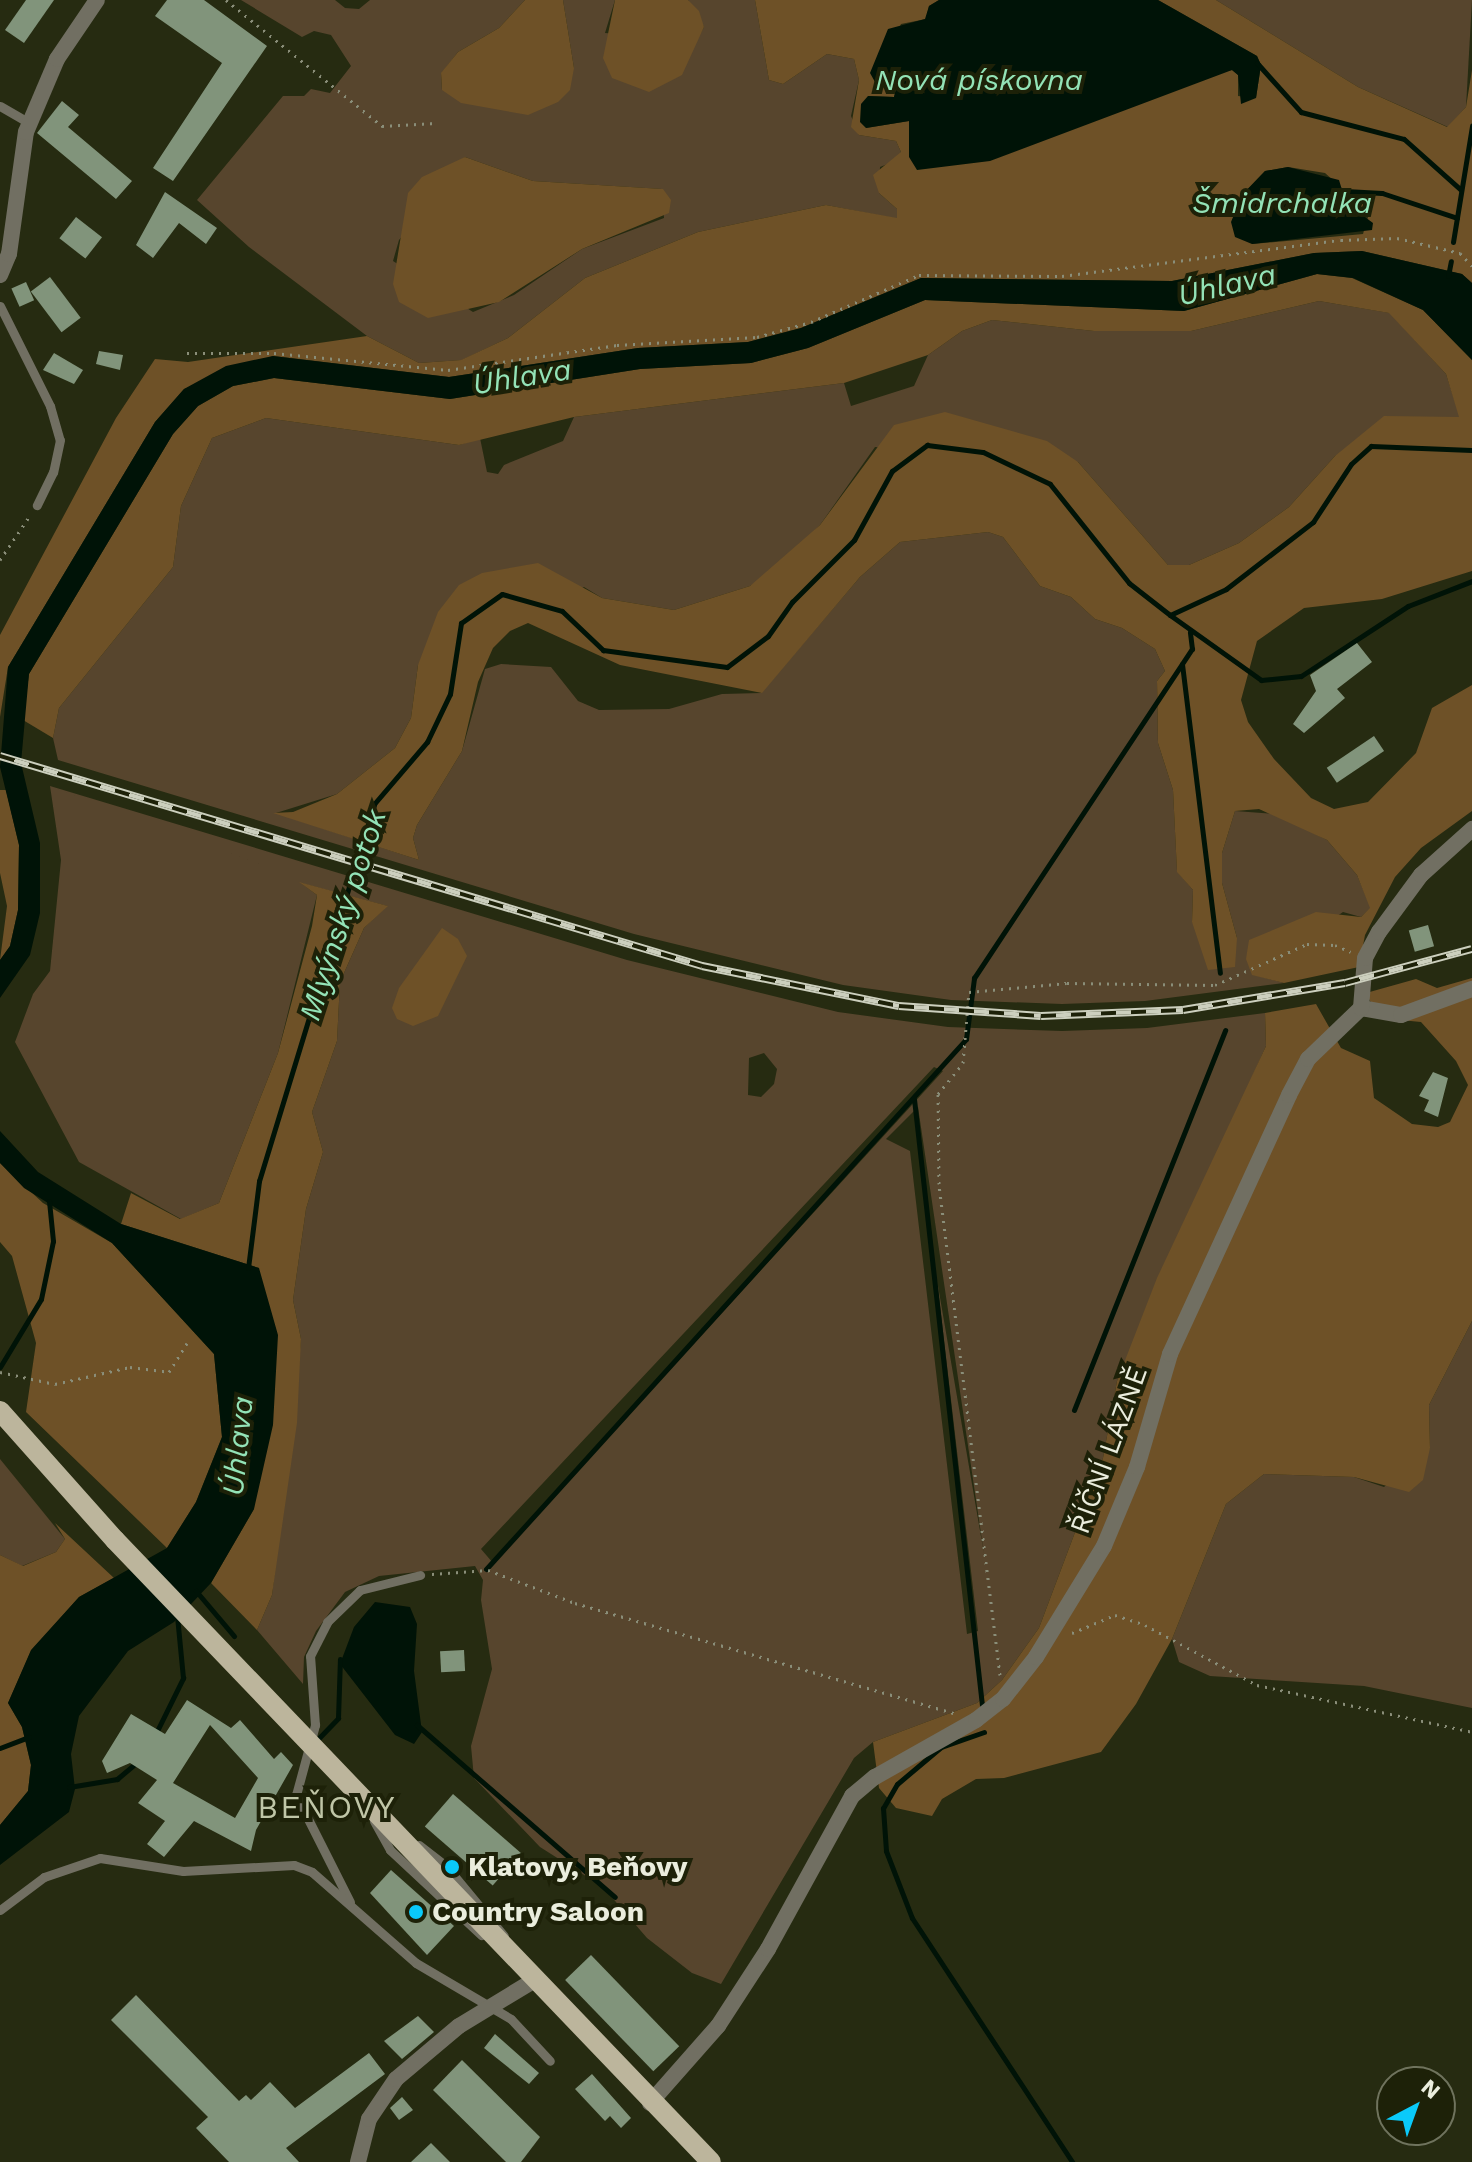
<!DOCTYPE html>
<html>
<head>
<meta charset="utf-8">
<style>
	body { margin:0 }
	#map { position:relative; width:1472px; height:2162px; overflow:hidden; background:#262b11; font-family:"Work Sans",sans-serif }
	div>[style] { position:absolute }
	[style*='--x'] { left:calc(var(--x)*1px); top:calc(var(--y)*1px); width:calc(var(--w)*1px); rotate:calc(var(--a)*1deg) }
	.green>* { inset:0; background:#57452d }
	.forest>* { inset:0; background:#6e5127 }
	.water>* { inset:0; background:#001307 }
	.stream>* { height:5px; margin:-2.5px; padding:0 2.5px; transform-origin:2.5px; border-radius:2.5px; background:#001307 }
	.building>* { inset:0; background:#81947b; transform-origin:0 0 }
	.path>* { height:3px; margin-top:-1.5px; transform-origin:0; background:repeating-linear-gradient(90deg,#8a8e79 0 2px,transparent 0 8px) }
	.lane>* { height:9px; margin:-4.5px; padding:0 4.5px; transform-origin:4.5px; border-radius:4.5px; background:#716f62 }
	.street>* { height:16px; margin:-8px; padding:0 8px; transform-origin:8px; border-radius:8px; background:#716f62 }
	.primary>* { height:20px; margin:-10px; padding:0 10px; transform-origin:10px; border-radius:10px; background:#bcb59c }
	.rail>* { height:8px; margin-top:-4px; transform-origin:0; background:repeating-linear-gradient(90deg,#1d2108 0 15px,#cccfbe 0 30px); box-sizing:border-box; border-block:2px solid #cccfbe }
	.dots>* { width:22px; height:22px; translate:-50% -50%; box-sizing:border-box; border:4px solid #1d2108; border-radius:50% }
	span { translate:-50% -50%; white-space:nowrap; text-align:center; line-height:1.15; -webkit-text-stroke:8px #1d2108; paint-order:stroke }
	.street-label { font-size:28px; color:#eaeddd }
	.poi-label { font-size:28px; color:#eaeddd; font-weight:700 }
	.left { translate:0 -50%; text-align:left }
	.water-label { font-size:30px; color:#93e3b7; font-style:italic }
	.quarter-label { font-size:32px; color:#c0c6a7; letter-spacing:2px }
	.north { position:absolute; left:1376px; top:2066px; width:80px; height:80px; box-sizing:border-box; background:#1d2108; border:2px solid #6f735d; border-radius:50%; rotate:41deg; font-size:22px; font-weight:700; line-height:32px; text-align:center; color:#eaeddd }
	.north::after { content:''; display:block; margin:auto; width:28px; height:36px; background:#0acafa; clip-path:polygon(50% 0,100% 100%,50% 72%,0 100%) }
</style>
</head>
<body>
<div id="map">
	<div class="green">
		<div style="clip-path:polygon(evenodd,241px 0,335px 0,345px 8px,359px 9px,370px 0,525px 0,499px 28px,458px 52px,441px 74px,442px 90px,574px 68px,563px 0,615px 0,605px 33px,697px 40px,704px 27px,688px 0,755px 0,769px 80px,783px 84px,827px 54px,854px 59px,859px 80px,851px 116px,859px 135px,896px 141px,901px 152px,898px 160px,880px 167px,879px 193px,897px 209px,898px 219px,826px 205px,698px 232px,585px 278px,508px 338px,462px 360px,419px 363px,367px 336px,249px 247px,197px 200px,283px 96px,304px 96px,311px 89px,330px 93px,351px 66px,331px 35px,314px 31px,302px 37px,241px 0,465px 157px,533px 181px,662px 189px,664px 218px,582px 249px,514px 295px,473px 312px,393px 261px,399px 240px,465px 157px)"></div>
		<div style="clip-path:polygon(1216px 0,1472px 0,1466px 107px,1448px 127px,1358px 87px)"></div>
		<div style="clip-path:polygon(1319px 301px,1390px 313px,1446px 374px,1460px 417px,1440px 419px,1335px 456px,1289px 507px,1239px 543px,1189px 565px,1168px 565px,1078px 462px,875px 447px,820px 525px,770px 574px,750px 586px,674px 610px,602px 598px,584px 587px,418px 665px,411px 718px,395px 748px,337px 794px,276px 813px,419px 860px,413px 838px,417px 825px,462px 751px,485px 669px,501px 664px,551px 667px,578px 701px,599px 710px,669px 709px,722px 694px,761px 693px,860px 577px,900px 542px,988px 532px,1003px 537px,1040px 586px,1071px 597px,1095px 619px,1122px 628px,1155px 649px,1165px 671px,1157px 681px,1158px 743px,1173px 790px,1177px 871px,1193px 890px,1192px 922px,1237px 938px,1222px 883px,1222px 853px,1235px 811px,1277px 814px,1327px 840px,1357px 875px,1371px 908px,1361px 917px,1343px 912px,1252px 974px,1284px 983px,1145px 1001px,1062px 1004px,951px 1000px,843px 985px,634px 934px,58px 760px,53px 738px,59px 708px,173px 567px,181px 506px,212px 438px,266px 418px,459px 445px,480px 438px,487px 472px,498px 474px,504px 465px,563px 441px,574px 417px,844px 383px,851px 406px,914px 386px,928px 355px,962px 331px,992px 320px,1094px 331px,1191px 331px)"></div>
		<div style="clip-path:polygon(evenodd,50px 786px,627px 960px,838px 1012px,948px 1027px,1062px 1031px,1147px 1028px,1265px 1013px,1266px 1046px,1117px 1381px,1103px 1458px,1039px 1628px,1002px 1680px,977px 1703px,873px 1742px,854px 1758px,721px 1984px,692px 1973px,647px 1938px,603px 1887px,540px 1847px,474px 1778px,471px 1746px,492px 1669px,481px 1600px,483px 1580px,475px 1566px,379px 1576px,345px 1592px,316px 1631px,304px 1657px,303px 1684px,257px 1630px,272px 1595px,299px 1360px,301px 1339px,293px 1300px,306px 1209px,323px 1152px,312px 1112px,337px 1041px,340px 982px,364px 928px,387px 906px,301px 883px,317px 895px,278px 1053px,219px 1203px,181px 1219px,79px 1162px,15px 1042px,33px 994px,50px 971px,61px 860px,50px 786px,764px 1053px,777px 1069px,774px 1084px,761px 1097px,748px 1095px,749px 1058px,764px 1053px,50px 786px,934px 1067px,943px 1071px,493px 1563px,481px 1549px,934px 1067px,50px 786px,918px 1107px,984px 1554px,937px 1280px,978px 1631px,967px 1634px,910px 1151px,886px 1139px,918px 1107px)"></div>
		<div style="clip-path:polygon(1472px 1321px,1472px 1708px,1364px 1686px,1210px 1676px,1179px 1662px,1172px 1639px,1226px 1504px,1264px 1474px,1354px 1477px,1384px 1487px,1430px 1448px,1429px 1405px)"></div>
		<div style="clip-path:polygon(0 1459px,65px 1539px,56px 1552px,22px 1566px,0 1555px)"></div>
	</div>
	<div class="forest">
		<div style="clip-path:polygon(525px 0,563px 0,574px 68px,570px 90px,558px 102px,528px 115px,461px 103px,442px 90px,441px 73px,458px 52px,499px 28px)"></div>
		<div style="clip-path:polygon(615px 0,688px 0,699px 11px,704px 27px,682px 75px,649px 92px,612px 78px,603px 58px)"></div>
		<div style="clip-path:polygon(evenodd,755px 0,939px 0,929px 6px,926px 19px,901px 24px,875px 82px,897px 88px,894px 97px,868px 96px,866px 128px,909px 121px,909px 138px,1232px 70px,1238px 75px,1238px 96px,1256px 98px,1261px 65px,1257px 56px,1158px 0,1216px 0,1358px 87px,1447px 127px,1466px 107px,1472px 70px,1472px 283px,1462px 274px,1362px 251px,1314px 253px,1172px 281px,921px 278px,801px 328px,748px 342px,638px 348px,449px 377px,273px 356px,184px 389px,155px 422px,8px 667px,0 717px,0 635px,116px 418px,155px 359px,188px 362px,367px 336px,419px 363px,461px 360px,508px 338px,585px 278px,698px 232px,826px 205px,897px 218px,897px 209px,879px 193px,873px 175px,901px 152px,896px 141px,859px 135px,851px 127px,859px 80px,854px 59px,827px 54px,783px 84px,769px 80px,755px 0,1288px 167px,1325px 173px,1345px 191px,1346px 203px,1368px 217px,1363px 234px,1252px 244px,1242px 195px,1265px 171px,1288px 167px)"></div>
		<div style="clip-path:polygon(465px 157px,533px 181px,663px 189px,671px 200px,669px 213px,582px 249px,499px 302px,428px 318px,399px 302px,393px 284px,408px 193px,422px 177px)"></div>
		<div style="clip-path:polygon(1317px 274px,1352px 278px,1423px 310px,1472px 360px,1472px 571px,1382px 599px,1304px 608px,1257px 641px,1241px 700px,1248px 722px,1274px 759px,1311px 798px,1334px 809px,1368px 802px,1416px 753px,1432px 708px,1472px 685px,1472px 811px,1421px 848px,1395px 877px,1365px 935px,1359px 967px,1284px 983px,1252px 975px,1246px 959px,1249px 940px,1316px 912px,1361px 917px,1370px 908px,1357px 875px,1327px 840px,1259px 809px,1235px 811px,1222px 853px,1222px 883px,1237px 938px,1235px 967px,1208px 970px,1192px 922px,1193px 890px,1177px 872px,1173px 790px,1158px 743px,1157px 681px,1165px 671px,1155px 649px,1122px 628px,1095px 619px,1071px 597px,1040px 586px,1003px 537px,988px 532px,900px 542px,860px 577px,762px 693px,620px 665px,528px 623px,510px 631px,493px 648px,478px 682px,462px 751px,417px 825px,413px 838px,419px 860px,273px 813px,293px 812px,337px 794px,395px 748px,411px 718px,418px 665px,438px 612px,459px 585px,482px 573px,538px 563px,602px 598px,674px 610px,750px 586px,820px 525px,894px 425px,945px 412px,1047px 441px,1078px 462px,1168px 565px,1189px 565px,1239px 543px,1289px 507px,1335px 456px,1384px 416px,1459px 417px,1446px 374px,1389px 313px,1319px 301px,1191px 331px,1094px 331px,992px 320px,962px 331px,928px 355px,844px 383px,574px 417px,459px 445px,266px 418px,212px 438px,181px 506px,173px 567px,59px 708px,53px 738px,23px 720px,29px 674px,173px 434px,198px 406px,233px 386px,274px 378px,450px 399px,640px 369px,751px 363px,808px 348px,925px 300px,1184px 311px)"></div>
		<div style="clip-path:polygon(0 790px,6px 790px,19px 845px,18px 910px,10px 946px,0 960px,7px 906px,0 873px)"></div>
		<div style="clip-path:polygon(299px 882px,388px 906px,364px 928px,340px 982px,337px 1041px,312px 1112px,323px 1152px,306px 1209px,293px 1300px,301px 1339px,297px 1423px,272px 1595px,257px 1630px,211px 1583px,254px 1509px,259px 1268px,121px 1224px,131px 1193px,180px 1219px,219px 1203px,278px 1053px,312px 926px,317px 895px)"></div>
		<div style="clip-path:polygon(442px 928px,458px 939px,467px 956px,438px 1016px,413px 1026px,397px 1019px,392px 1008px,399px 988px)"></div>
		<div style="clip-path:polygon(1472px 978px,1472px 1321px,1429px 1405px,1430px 1448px,1423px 1480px,1409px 1492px,1354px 1477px,1264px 1474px,1226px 1504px,1172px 1639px,1136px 1704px,1101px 1752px,1004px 1778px,976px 1779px,942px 1799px,932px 1816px,896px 1808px,879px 1788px,873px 1742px,977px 1703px,1002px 1680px,1039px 1628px,1103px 1458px,1117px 1381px,1157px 1278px,1266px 1046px,1265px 1013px,1316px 1004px,1341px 1048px,1370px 1061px,1374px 1098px,1412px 1124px,1438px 1127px,1450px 1122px,1468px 1085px,1456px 1061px,1421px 1022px,1379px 1018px,1366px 993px,1416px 979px,1437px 988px)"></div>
		<div style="clip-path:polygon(0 1163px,43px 1203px,112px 1243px,214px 1354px,222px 1437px,196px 1502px,167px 1548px,26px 1412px,36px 1343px,12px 1256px,0 1242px)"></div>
		<div style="clip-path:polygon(55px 1523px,114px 1578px,79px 1597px,31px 1651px,8px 1703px,22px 1727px,31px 1765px,28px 1791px,0 1825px,0 1555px,23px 1566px,56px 1552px,65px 1539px)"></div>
	</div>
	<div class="water">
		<div style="clip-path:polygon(939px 0,1158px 0,1257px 56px,1261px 65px,1256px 98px,1241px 104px,1238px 75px,1232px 70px,990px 161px,917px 170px,909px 157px,909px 121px,866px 128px,860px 122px,861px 104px,868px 96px,894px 97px,896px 88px,875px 82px,870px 73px,888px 29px,925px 19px,929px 6px)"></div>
		<div style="clip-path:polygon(1288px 167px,1339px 180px,1346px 203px,1373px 223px,1372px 230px,1252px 244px,1235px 237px,1231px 222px,1242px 195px,1265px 171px)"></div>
		<div style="clip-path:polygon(1362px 251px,1462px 274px,1472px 283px,1472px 360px,1423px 310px,1353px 278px,1317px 274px,1184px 311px,925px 300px,808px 348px,751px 363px,640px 369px,450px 399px,274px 378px,233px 386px,198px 406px,173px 434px,29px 674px,21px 763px,40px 843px,40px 913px,30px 955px,0 998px,0 960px,10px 946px,18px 910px,19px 845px,0 767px,8px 667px,155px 422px,184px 389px,226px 366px,273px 356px,449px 377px,638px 348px,748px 342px,801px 328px,921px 278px,1172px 281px,1314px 253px)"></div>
		<div style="clip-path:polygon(0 1131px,38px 1172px,121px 1224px,259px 1268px,278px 1335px,273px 1425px,254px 1509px,211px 1583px,174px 1622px,128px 1651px,79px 1716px,71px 1754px,75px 1789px,69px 1812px,0 1865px,0 1825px,28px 1791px,31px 1765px,22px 1727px,8px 1703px,31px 1650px,79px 1597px,167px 1548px,196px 1502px,222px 1437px,214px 1354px,112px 1243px,24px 1188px,0 1163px)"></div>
		<div style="clip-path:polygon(375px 1602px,410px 1607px,417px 1624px,414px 1671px,422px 1732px,414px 1744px,395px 1735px,340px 1664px,354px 1627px)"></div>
	</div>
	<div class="stream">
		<div style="--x:1257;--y:63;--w:66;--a:48.1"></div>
		<div style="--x:1301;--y:112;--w:106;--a:14.7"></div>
		<div style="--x:1404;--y:139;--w:76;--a:41.8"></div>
		<div style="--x:1345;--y:191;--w:37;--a:3"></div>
		<div style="--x:1382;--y:193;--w:79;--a:18.4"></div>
		<div style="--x:1453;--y:242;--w:118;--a:-80.7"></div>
		<div style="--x:1448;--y:276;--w:15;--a:-79"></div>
		<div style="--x:1170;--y:615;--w:112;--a:35.5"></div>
		<div style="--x:1261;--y:680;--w:40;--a:-5.7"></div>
		<div style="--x:1301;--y:676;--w:128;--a:-33.2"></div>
		<div style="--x:1408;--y:606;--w:69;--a:-21.3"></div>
		<div style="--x:1182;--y:664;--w:311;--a:83"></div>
		<div style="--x:914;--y:1099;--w:610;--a:83.6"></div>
		<div style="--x:248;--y:1268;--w:88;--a:-82.8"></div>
		<div style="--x:259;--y:1181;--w:394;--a:-73"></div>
		<div style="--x:374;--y:804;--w:82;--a:-49.5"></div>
		<div style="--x:427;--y:742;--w:53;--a:-64.4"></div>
		<div style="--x:450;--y:694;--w:72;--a:-81.2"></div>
		<div style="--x:461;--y:623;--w:50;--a:-35.3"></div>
		<div style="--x:502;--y:594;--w:62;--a:15.8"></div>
		<div style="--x:562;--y:611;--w:57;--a:43.6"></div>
		<div style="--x:603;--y:650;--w:125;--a:7.8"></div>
		<div style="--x:727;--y:667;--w:51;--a:-37.1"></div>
		<div style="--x:768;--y:636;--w:42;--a:-54.8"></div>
		<div style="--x:792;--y:602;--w:88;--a:-45"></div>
		<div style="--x:854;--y:540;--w:79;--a:-61.2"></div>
		<div style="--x:892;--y:471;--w:44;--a:-36.6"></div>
		<div style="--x:927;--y:445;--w:56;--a:7.1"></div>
		<div style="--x:983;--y:452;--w:74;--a:25.5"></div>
		<div style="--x:1050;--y:484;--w:127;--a:51.4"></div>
		<div style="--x:1129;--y:583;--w:52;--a:38"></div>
		<div style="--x:1170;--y:615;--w:62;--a:-24.9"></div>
		<div style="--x:1226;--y:589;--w:110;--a:-37.6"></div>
		<div style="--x:1313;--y:522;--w:69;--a:-56.8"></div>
		<div style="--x:1351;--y:464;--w:27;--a:-42"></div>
		<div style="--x:1371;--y:446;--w:101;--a:2.3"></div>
		<div style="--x:0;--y:1367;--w:79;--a:-58.9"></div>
		<div style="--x:41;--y:1299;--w:59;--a:-78.3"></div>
		<div style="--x:53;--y:1241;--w:40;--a:-95.7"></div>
		<div style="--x:1074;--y:1410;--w:409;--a:-68.3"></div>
		<div style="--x:486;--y:1569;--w:715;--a:-47.83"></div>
		<div style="--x:966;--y:1039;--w:62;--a:-82.5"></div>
		<div style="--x:974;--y:978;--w:395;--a:-56.5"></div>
		<div style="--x:1192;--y:649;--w:17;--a:-97"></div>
		<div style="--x:196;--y:1591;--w:59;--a:49.8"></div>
		<div style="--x:417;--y:1725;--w:262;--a:41"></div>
		<div style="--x:984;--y:1732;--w:46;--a:160.8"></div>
		<div style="--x:941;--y:1747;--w:57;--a:139.9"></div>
		<div style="--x:897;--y:1784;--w:28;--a:120"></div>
		<div style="--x:883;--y:1808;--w:43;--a:86"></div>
		<div style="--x:886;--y:1851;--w:72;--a:68.8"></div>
		<div style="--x:912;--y:1918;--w:292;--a:56.7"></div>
		<div style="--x:155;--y:1735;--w:64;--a:-63.8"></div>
		<div style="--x:183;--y:1678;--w:62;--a:-95.5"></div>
		<div style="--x:316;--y:1741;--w:32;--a:-46"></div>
		<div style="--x:338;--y:1718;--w:59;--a:-88.1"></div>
		<div style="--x:0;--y:1748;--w:31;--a:-21"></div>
		<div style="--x:69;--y:1787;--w:49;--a:-9.5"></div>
		<div style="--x:117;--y:1779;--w:25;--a:-40"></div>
	</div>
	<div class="building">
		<div style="clip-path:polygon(26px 0,54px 0,24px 43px,5px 30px)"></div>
		<div style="clip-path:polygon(167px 0,204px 0,267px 46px,173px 181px,153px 168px,222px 63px,155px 16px)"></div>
		<div style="clip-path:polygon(62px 101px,79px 115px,68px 127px,132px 181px,116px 199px,37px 133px)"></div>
		<div style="clip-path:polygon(165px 192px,217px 228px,206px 244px,179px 223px,153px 258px,136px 245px)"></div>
		<div style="left:76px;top:217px;width:33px;height:27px;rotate:38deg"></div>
		<div style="left:50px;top:277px;width:51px;height:24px;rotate:53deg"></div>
		<div style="left:26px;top:282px;width:20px;height:16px;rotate:66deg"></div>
		<div style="clip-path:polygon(99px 351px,123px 355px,120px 370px,96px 364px)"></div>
		<div style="clip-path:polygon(54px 353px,83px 370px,74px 384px,43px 370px)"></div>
		<div style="clip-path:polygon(1357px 643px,1372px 662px,1337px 689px,1345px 698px,1304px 733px,1293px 724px,1316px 691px,1310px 675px)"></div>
		<div style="left:1374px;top:736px;width:18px;height:57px;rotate:56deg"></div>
		<div style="left:1428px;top:925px;width:22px;height:20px;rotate:74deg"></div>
		<div style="clip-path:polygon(1433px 1072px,1448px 1078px,1438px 1117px,1424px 1111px,1429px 1100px,1419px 1096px)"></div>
		<div style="left:464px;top:1650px;width:21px;height:24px;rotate:87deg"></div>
		<div style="clip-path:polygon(evenodd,187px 1700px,231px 1728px,240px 1720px,274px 1759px,281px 1752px,293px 1765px,256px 1830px,251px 1851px,194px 1821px,164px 1857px,147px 1844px,165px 1821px,138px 1803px,157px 1780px,130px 1763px,107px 1773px,102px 1761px,131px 1714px,165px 1734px,187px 1700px,210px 1725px,258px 1778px,235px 1818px,173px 1783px,210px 1725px)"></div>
		<div style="left:453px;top:1794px;width:90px;height:43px;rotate:41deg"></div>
		<div style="clip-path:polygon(391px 1870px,454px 1926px,427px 1955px,370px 1893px)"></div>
		<div style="left:591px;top:1955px;width:127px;height:36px;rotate:46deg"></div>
		<div style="clip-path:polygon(136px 1995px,239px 2101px,246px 2095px,251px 2100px,270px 2082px,295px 2108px,369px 2053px,385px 2074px,286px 2148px,299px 2162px,229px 2162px,196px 2128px,208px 2117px,111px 2020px)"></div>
		<div style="clip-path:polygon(418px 2016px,434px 2032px,402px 2059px,384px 2041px)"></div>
		<div style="clip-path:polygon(495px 2034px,539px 2073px,529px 2084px,484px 2048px)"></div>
		<div style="clip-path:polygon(462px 2060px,540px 2137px,521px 2162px,506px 2162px,433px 2090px)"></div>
		<div style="clip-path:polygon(592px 2074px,631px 2118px,621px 2128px,610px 2116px,605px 2121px,575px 2089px)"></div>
		<div style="clip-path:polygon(402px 2097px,413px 2110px,399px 2120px,390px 2108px)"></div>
		<div style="clip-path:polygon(431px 2143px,450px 2162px,411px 2162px)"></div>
	</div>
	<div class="path">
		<div style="--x:226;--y:0;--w:201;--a:38.9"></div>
		<div style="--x:382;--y:126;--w:54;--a:-3.2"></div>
		<div style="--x:187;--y:353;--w:87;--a:0"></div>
		<div style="--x:274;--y:353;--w:175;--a:5.6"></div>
		<div style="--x:448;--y:370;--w:171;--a:-8.4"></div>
		<div style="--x:617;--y:345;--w:140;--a:-3.3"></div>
		<div style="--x:757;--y:337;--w:56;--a:-15.5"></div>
		<div style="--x:811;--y:322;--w:118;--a:-23.5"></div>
		<div style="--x:919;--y:275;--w:143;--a:0.4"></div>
		<div style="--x:1062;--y:276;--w:281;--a:-7.4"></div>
		<div style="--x:1341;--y:240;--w:56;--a:-2"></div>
		<div style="--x:1397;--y:238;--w:65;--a:13.4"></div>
		<div style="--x:1460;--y:253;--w:18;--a:47"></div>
		<div style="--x:0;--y:560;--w:52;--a:-56"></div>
		<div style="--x:0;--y:1372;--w:56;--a:12.3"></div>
		<div style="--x:55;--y:1384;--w:77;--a:-12.8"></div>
		<div style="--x:130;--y:1367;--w:39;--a:7"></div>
		<div style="--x:169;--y:1372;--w:34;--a:-58"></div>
		<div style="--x:432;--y:1574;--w:56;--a:-4.1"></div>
		<div style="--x:488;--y:1570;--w:93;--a:20.8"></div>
		<div style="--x:575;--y:1603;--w:395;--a:16.2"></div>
		<div style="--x:1072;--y:1633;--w:47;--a:-22.7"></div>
		<div style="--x:1115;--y:1615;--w:32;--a:18"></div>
		<div style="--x:1145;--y:1625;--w:127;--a:28.2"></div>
		<div style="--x:1257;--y:1685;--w:220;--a:12.3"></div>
		<div style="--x:1000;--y:1675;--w:495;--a:-97.1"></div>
		<div style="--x:939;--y:1184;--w:90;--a:-90.6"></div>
		<div style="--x:938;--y:1094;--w:40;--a:-51"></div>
		<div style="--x:963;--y:1063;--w:71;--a:-85.2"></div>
		<div style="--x:969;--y:992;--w:98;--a:-5.2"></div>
		<div style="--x:1067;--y:983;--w:148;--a:0.8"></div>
		<div style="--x:1215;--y:985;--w:101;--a:-24"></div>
		<div style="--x:1307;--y:944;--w:28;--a:2"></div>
		<div style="--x:1335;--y:945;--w:17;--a:24"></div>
	</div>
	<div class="lane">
		<div style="--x:0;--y:106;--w:34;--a:30"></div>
		<div style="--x:0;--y:306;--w:112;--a:63.4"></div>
		<div style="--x:50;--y:406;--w:35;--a:74"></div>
		<div style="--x:60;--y:440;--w:33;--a:102"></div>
		<div style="--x:53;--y:472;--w:37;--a:116"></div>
		<div style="--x:374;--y:1821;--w:33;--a:61"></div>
		<div style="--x:390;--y:1850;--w:125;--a:43"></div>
		<div style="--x:419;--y:1845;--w:36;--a:38"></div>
		<div style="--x:447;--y:1867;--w:89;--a:50.4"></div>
		<div style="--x:350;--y:1902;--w:120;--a:-116.8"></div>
		<div style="--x:296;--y:1795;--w:73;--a:-74.8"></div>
		<div style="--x:315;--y:1725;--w:69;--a:-94.1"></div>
		<div style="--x:310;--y:1656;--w:38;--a:-63"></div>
		<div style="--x:327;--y:1622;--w:46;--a:-44.1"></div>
		<div style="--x:360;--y:1590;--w:62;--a:-14"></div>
		<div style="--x:0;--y:1910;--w:55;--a:-36.9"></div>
		<div style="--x:44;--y:1877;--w:59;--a:-18.7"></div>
		<div style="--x:100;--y:1858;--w:84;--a:8.9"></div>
		<div style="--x:183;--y:1871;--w:111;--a:-3.1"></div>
		<div style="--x:294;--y:1865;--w:19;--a:21"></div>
		<div style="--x:312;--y:1872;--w:138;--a:41.2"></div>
		<div style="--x:416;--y:1963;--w:110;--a:30.5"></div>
		<div style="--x:511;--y:2019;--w:57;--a:47.1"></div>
	</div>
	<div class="street">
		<div style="--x:0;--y:275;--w:23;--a:-67"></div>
		<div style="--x:9;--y:254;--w:123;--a:-82.1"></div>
		<div style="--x:26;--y:132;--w:79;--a:-67"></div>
		<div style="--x:57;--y:59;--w:71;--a:-55.9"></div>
		<div style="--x:1361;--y:1008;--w:41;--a:9.9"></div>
		<div style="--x:1401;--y:1015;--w:76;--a:-20.1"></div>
		<div style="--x:650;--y:2103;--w:103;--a:-48.6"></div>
		<div style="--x:718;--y:2026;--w:92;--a:-57"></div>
		<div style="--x:768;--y:1949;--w:175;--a:-61.2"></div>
		<div style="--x:852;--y:1796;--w:30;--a:-40"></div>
		<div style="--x:875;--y:1777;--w:116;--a:-29.4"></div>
		<div style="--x:976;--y:1720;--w:34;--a:-38"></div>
		<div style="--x:1003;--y:1699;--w:53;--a:-51.8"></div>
		<div style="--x:1036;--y:1657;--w:130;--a:-58.5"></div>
		<div style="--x:1104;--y:1546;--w:86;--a:-67.3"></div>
		<div style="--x:1137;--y:1467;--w:118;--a:-73.7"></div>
		<div style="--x:1170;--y:1354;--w:285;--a:-65.3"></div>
		<div style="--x:1289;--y:1095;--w:41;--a:-62.2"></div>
		<div style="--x:1308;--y:1059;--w:74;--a:-43.9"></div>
		<div style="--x:1361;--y:1008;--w:50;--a:-85.4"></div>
		<div style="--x:1365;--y:958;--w:30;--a:-62"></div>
		<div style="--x:1379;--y:932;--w:71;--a:-53.6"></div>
		<div style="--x:1421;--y:875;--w:69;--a:-42"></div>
		<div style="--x:358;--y:2162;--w:44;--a:-75.7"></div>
		<div style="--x:369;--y:2119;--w:48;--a:-56"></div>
		<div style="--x:396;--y:2079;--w:82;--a:-40.1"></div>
		<div style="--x:459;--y:2026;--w:87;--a:-31.3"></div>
	</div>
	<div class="primary">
		<div style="--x:0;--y:1411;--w:173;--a:48.3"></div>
		<div style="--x:115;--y:1540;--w:861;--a:46.22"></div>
	</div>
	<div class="rail">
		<div style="--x:0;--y:756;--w:733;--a:16.65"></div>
		<div style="--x:702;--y:966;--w:201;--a:11.5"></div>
		<div style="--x:899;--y:1006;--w:142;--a:4"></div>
		<div style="--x:1041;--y:1016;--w:142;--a:-2.4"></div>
		<div style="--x:1183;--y:1010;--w:164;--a:-9.5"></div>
		<div style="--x:1345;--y:983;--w:131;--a:-15"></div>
	</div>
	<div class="dots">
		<div style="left:452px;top:1867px;background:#0acafa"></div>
		<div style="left:416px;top:1912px;background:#0acafa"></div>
	</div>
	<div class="street-label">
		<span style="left:1109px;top:1450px;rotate:-70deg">ŘÍČNÍ LÁZNĚ</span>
	</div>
	<div class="poi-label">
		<span class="left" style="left:468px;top:1867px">Klatovy, Beňovy</span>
		<span class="left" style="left:432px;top:1912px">Country Saloon</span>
	</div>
	<div class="water-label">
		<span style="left:979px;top:80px">Nová pískovna</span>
		<span style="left:1282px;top:203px">Šmidrchalka</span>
		<span style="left:1227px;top:285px;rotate:-13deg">Úhlava</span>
		<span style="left:522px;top:377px;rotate:-9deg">Úhlava</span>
		<span style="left:343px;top:915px;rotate:-72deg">Mlyýnský potok</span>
		<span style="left:238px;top:1446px;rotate:-84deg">Úhlava</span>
	</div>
	<div class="quarter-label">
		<span style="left:327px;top:1807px">BEŇOVY</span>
	</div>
	<div class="north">N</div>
</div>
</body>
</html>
